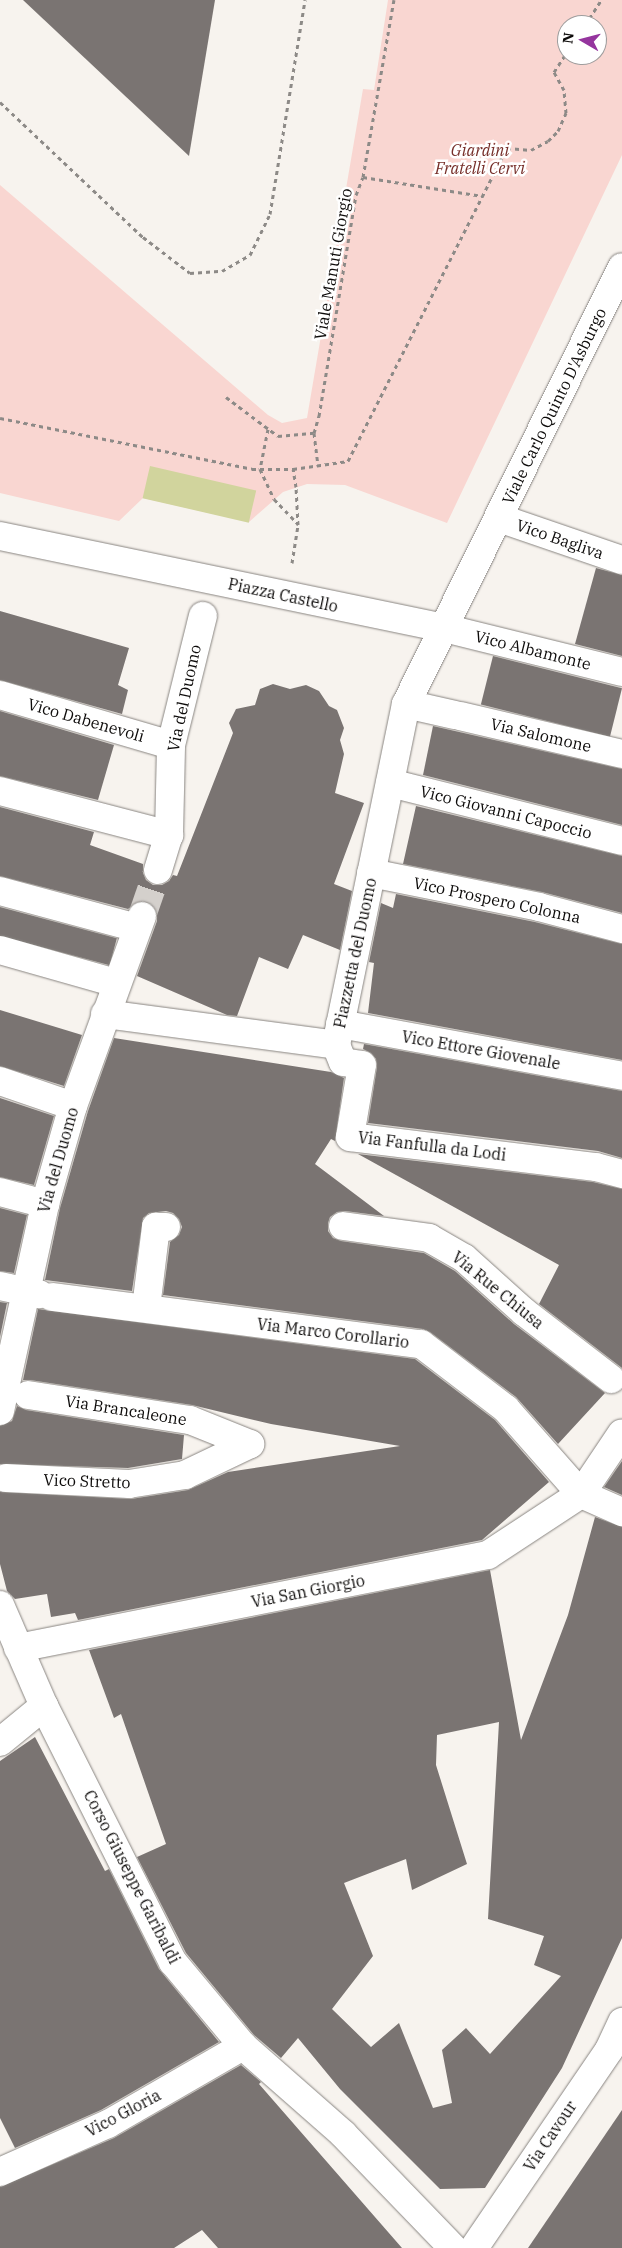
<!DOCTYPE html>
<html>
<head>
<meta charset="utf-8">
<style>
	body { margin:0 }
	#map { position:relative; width:622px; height:2248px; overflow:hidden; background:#f7f3ee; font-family:"IBM Plex Serif",serif }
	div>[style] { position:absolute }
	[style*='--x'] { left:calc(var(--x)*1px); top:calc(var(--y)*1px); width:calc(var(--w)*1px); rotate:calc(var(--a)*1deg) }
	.green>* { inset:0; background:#f9d6d1 }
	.water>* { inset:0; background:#d1d49d; transform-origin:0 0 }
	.building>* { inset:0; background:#7a7472; transform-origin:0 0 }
	.minor-tunnel>* { height:28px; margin-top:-14px; transform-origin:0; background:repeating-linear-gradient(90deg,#d4d0cc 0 28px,transparent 0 42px) }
	.path>* { height:3px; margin-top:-1.5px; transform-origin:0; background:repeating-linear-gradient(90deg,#8d8a87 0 4px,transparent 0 8px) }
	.roads { filter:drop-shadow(0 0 1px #898581) drop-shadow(0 0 1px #898581) }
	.minor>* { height:28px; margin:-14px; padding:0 14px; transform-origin:14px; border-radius:14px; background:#fff }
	span { translate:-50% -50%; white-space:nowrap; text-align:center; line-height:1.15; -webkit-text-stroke:5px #fff; paint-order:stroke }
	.park-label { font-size:16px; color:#762e29; font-style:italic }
	.street-label { font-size:16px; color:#0d0b0a }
	.north { position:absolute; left:557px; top:15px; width:50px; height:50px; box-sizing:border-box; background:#fff; border:1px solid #9e9d9d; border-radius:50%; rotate:278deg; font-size:14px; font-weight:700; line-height:20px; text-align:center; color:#0d0b0a }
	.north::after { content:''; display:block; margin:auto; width:18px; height:22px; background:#95359e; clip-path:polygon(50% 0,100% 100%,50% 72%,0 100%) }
</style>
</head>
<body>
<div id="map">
	<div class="green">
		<div style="clip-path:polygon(evenodd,388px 0,622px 0,622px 155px,447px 523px,345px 485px,307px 484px,283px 492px,249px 522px,143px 498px,119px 521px,0 493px,0 185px,268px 415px,282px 423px,307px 418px,363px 89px,374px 90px,388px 0,567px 25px,597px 25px,597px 55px,567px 55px,567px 25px)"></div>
	</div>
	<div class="water">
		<div style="left:150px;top:466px;width:109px;height:33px;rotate:13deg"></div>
	</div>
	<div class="building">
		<div style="clip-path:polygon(23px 0,215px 0,189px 156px)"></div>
		<div style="clip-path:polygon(596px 568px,622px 575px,622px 656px,575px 644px)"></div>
		<div style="clip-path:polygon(0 611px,129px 648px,118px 685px,128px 690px,122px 714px,0 680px)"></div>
		<div style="left:493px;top:656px;width:133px;height:50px;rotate:14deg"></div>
		<div style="clip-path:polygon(273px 684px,290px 689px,306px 685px,319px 691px,329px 706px,337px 710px,344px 728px,340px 740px,344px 754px,335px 793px,364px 803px,334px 884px,352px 891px,340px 950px,303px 935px,288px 969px,259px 957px,237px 1016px,227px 1015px,137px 976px,157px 921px,157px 914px,154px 906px,148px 902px,139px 901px,128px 909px,0 876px,0 807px,94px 832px,90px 845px,143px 864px,143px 873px,146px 880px,153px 885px,162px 885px,169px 881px,173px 875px,177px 876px,233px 733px,229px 723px,236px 709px,255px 705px,260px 689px)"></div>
		<div style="clip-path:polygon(0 711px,114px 745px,98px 800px,0 776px)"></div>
		<div style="clip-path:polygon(433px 726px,622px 769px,622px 825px,423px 775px)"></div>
		<div style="clip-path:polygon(416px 806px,622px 856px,622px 913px,542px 892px,403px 864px)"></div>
		<div style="clip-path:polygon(396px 894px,535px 922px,622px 944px,622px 1060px,368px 1013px,374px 963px,369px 962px,381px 903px,393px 908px)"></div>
		<div style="left:0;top:907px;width:121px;height:28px;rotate:15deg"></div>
		<div style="clip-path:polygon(0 1010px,82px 1035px,64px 1086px,0 1066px)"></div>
		<div style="clip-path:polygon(114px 1038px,331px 1072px,344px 1078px,335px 1141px,331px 1139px,315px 1164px,384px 1216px,345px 1211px,337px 1212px,330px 1217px,328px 1223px,328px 1231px,333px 1238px,341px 1241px,424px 1253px,455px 1271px,514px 1324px,605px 1393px,558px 1444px,516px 1397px,430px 1332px,423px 1329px,163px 1295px,170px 1242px,179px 1235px,182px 1227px,179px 1219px,173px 1213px,166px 1211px,149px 1213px,143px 1218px,132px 1291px,45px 1280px,60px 1208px,88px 1111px)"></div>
		<div style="clip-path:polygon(364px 1044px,622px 1091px,622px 1158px,598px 1151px,368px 1123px,377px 1067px,376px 1059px,371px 1053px,363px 1049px)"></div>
		<div style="clip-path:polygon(0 1098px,54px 1116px,34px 1185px,0 1177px)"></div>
		<div style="clip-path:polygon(358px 1154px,593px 1182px,622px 1189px,622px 1368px,539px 1304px,559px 1265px)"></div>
		<div style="clip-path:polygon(0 1208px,27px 1215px,14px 1273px,0 1271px)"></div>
		<div style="clip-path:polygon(0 1302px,7px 1303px,0 1337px)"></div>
		<div style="clip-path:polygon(38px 1309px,415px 1359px,495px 1420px,549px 1482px,482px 1540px,78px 1620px,75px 1613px,51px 1617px,47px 1594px,15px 1599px,7px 1591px,0 1564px,0 1492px,131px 1499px,188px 1490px,228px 1472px,400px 1446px,271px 1424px,192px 1405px,30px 1380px,23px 1380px)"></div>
		<div style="clip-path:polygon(17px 1406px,26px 1410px,184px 1435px,182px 1459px,128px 1468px,0 1464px,0 1426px,12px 1421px)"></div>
		<div style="clip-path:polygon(622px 1461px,622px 1495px,604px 1487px)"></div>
		<div style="clip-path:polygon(evenodd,595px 1517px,622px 1527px,622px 1938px,562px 2068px,485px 2188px,440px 2189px,340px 2089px,298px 2038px,281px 2058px,254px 2035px,186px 1953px,137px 1857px,166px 1844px,121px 1714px,114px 1718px,89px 1650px,490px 1570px,521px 1740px,568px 1615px,595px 1517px,499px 1722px,488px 1919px,544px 1936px,534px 1965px,561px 1976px,490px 2054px,466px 2028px,442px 2050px,452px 2103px,433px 2108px,399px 2023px,371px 2047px,332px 2009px,373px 1956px,344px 1883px,406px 1859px,412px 1890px,467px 1864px,436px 1765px,437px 1735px,499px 1722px)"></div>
		<div style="clip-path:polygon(35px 1737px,105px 1871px,109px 1869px,159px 1969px,219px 2042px,101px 2110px,15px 2148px,0 2118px,0 1761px)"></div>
		<div style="clip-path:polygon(241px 2065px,261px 2082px,259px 2084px,402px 2248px,218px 2248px,202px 2230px,174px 2248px,0 2248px,0 2187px,114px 2138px)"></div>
		<div style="clip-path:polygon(622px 2110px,622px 2248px,528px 2248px)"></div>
	</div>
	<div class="minor-tunnel">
		<div style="--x:142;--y:916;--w:49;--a:-70.8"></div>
	</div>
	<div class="path">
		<div style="--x:585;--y:25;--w:30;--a:-57"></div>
		<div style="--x:0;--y:102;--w:197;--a:43.4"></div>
		<div style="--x:143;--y:237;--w:59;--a:37.5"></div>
		<div style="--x:190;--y:273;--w:32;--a:-4"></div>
		<div style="--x:222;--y:271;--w:32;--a:-30"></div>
		<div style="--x:250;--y:255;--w:46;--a:-64"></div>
		<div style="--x:270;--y:214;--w:217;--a:-80.7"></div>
		<div style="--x:363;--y:177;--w:121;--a:9"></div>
		<div style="--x:226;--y:397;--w:65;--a:36.9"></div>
		<div style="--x:278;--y:436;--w:36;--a:-5"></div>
		<div style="--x:314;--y:433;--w:18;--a:-74"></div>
		<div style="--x:319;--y:416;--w:224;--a:-80.5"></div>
		<div style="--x:356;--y:195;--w:19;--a:-69"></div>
		<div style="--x:363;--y:177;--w:180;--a:-80.1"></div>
		<div style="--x:0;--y:418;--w:257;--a:11.4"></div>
		<div style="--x:252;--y:469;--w:41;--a:0"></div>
		<div style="--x:293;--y:469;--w:56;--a:-8.3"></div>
		<div style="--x:348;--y:461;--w:351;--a:-63.1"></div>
		<div style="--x:507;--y:148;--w:24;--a:5"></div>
		<div style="--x:531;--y:150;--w:19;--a:-28"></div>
		<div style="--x:548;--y:141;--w:14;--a:-45"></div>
		<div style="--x:558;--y:131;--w:20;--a:-66"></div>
		<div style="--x:566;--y:113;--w:23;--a:-95"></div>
		<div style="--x:564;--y:90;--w:21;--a:-119"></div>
		<div style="--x:554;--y:72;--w:24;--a:-57"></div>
		<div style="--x:268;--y:429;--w:41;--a:101.3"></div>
		<div style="--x:260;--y:469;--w:33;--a:65"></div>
		<div style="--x:274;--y:499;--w:35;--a:46"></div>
		<div style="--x:314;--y:433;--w:33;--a:83"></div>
		<div style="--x:292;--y:563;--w:38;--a:-81"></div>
		<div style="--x:298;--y:525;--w:38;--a:-93"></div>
		<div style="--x:296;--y:487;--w:18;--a:-99"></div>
	</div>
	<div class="roads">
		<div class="minor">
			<div style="--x:499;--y:518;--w:130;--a:18.9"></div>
			<div style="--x:0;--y:536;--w:453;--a:11.7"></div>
			<div style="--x:444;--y:628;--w:183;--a:13.9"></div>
			<div style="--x:0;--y:695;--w:178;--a:16.3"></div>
			<div style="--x:406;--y:704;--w:50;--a:12.7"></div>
			<div style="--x:460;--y:716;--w:166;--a:13.2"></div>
			<div style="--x:390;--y:783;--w:239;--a:14"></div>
			<div style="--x:0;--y:791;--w:175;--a:14.6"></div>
			<div style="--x:158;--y:870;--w:37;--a:-73"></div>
			<div style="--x:169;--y:835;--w:90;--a:-88.7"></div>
			<div style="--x:171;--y:745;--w:133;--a:-76.1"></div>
			<div style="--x:371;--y:873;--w:171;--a:11.4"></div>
			<div style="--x:539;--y:907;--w:86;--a:14.8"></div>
			<div style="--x:0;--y:891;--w:142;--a:15.1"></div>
			<div style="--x:0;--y:950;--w:121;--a:15.9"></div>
			<div style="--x:105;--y:1014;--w:233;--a:7.6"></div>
			<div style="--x:336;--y:1045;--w:348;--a:-78.4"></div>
			<div style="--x:406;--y:704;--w:487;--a:-63.7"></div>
			<div style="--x:340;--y:1024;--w:287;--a:10.4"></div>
			<div style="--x:336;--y:1045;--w:18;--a:68"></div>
			<div style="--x:343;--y:1062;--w:19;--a:9"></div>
			<div style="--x:362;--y:1065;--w:73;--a:99.5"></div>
			<div style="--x:350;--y:1137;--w:248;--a:7"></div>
			<div style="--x:596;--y:1167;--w:27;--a:15"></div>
			<div style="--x:0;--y:1081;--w:77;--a:18.9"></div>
			<div style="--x:0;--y:1192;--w:47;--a:14.9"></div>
			<div style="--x:343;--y:1226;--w:87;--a:7.9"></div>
			<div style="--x:429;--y:1238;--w:40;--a:29.7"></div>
			<div style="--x:464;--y:1258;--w:81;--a:42"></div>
			<div style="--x:524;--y:1312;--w:110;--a:37.6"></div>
			<div style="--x:0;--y:1286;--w:40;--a:12"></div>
			<div style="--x:52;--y:1297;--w:372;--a:7.3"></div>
			<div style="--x:421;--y:1344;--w:107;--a:37.4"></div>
			<div style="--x:506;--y:1409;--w:113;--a:48.6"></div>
			<div style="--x:581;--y:1494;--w:45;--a:23.7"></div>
			<div style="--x:146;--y:1308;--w:82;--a:-83"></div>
			<div style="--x:156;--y:1227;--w:10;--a:0"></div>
			<div style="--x:28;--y:1395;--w:164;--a:8.8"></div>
			<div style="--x:190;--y:1420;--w:65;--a:21.8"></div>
			<div style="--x:0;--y:1411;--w:212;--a:-77.7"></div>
			<div style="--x:45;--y:1204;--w:102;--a:-74.1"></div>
			<div style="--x:73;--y:1106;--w:202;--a:-70"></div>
			<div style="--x:6;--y:1478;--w:123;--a:2.8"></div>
			<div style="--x:129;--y:1484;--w:57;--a:-9.1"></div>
			<div style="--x:185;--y:1475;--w:72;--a:-25.5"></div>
			<div style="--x:0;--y:1605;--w:110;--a:66.5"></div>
			<div style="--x:44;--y:1706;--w:287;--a:63.3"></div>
			<div style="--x:173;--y:1962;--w:109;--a:50.2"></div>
			<div style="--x:243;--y:2046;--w:133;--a:41.3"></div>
			<div style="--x:343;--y:2134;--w:158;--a:46"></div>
			<div style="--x:18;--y:1648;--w:479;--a:-11.2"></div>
			<div style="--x:488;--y:1555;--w:111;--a:-33.3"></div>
			<div style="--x:581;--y:1494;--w:73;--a:-56.1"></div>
			<div style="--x:0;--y:1742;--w:57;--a:-39.3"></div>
			<div style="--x:0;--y:2172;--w:118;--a:-24"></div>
			<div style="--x:108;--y:2124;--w:156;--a:-30"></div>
			<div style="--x:474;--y:2248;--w:240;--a:-55.7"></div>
			<div style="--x:609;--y:2050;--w:31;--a:-65"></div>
		</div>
	</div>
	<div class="park-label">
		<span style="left:480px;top:159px">Giardini<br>Fratelli Cervi</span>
	</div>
	<div class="street-label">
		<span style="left:333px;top:264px;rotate:-80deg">Viale Manuti Giorgio</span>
		<span style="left:554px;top:406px;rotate:-64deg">Viale Carlo Quinto D'Asburgo</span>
		<span style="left:560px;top:539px;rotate:19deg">Vico Bagliva</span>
		<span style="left:283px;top:595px;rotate:12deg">Piazza Castello</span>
		<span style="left:533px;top:650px;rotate:14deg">Vico Albamonte</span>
		<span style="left:184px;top:698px;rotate:-78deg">Via del Duomo</span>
		<span style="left:86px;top:720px;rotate:16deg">Vico Dabenevoli</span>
		<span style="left:541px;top:735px;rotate:13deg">Via Salomone</span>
		<span style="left:506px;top:812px;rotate:14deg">Vico Giovanni Capoccio</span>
		<span style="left:497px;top:900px;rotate:12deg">Vico Prospero Colonna</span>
		<span style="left:355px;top:953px;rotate:-78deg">Piazzetta del Duomo</span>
		<span style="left:481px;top:1050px;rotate:10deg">Vico Ettore Giovenale</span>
		<span style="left:432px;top:1146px;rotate:7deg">Via Fanfulla da Lodi</span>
		<span style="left:58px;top:1160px;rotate:-74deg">Via del Duomo</span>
		<span style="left:498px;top:1290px;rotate:39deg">Via Rue Chiusa</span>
		<span style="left:333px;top:1333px;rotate:7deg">Via Marco Corollario</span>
		<span style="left:126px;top:1410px;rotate:9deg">Via Brancaleone</span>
		<span style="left:87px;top:1481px;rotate:2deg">Vico Stretto</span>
		<span style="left:308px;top:1591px;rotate:-11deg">Via San Giorgio</span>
		<span style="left:132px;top:1877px;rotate:63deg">Corso Giuseppe Garibaldi</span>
		<span style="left:123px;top:2113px;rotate:-28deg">Vico Gloria</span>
		<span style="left:550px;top:2136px;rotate:-56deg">Via Cavour</span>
	</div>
	<div class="north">N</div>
</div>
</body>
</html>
